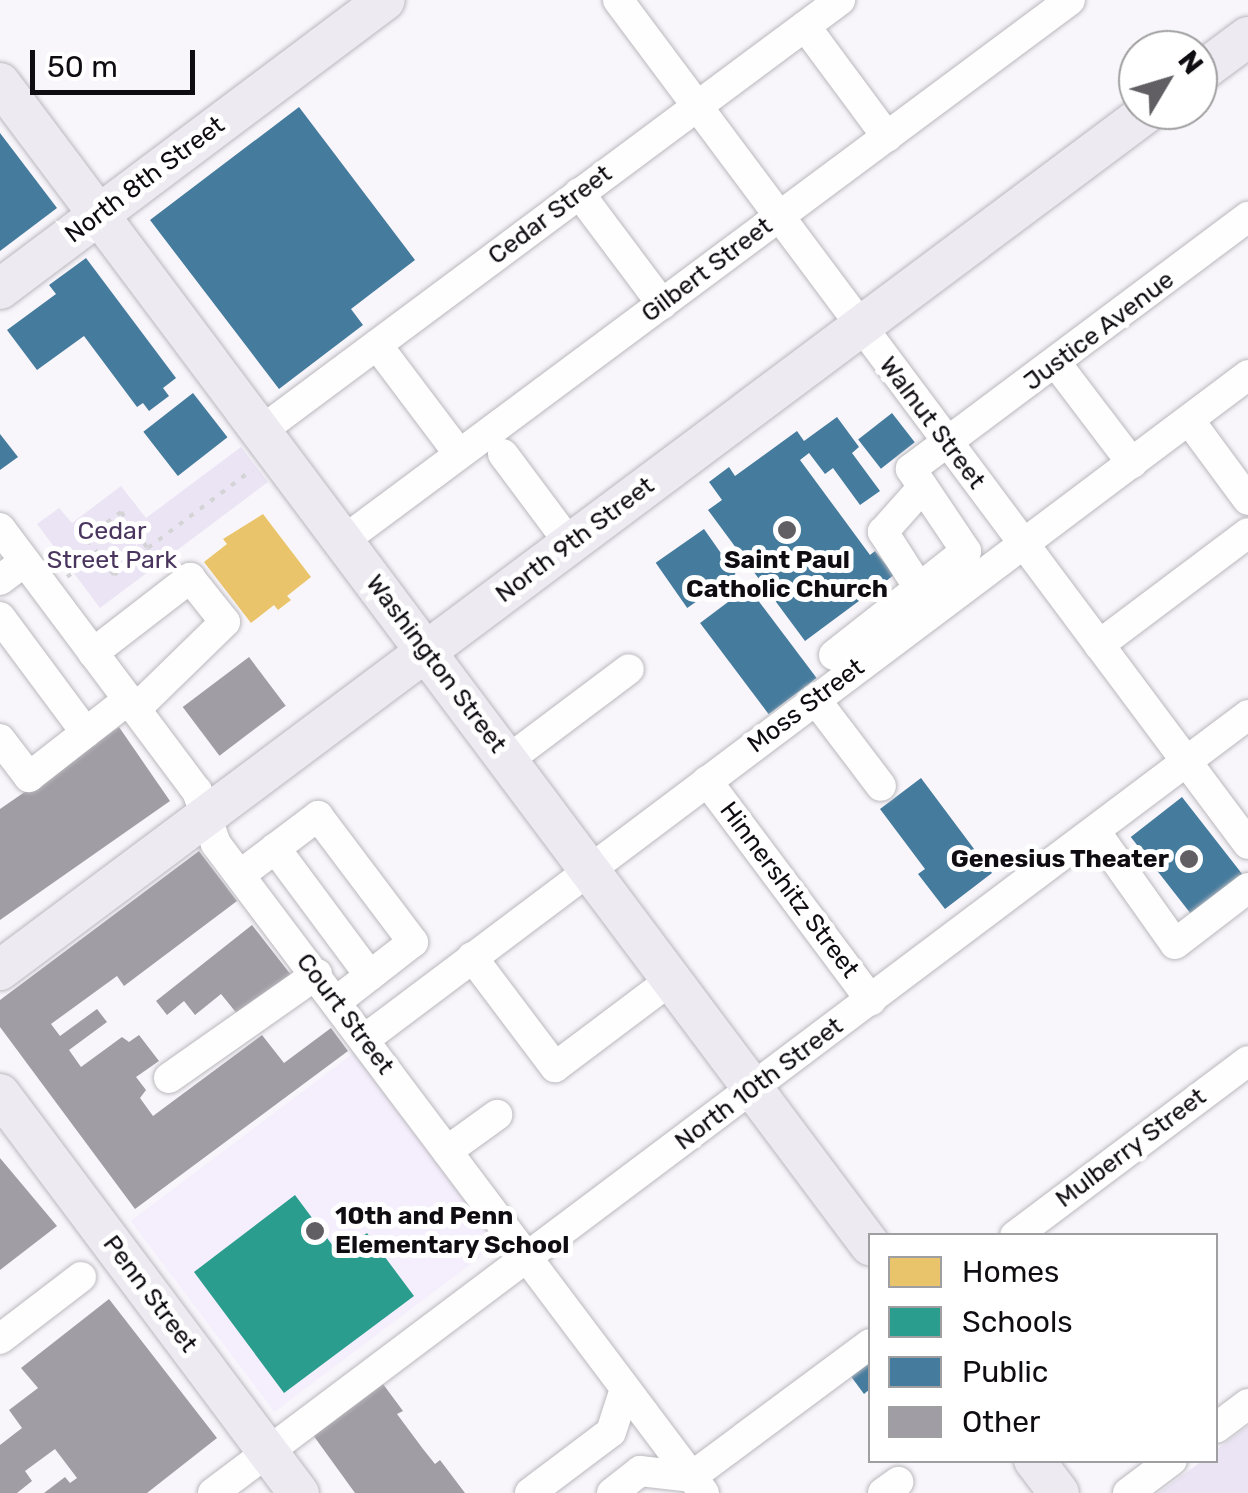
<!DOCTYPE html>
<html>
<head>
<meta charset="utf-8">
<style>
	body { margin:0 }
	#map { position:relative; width:1248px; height:1493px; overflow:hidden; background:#f8f6fb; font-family:Rubik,sans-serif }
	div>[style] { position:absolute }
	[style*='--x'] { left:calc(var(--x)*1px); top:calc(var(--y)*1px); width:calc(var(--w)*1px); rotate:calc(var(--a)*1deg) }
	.built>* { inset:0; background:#f5effd; transform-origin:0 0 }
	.green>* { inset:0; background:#ebe4f4 }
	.homes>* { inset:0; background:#e9c46a }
	.schools>* { inset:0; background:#2a9d8f }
	.public>* { inset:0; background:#457b9d; transform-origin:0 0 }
	.building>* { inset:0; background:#a09da4; transform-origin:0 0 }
	.path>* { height:4px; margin-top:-2px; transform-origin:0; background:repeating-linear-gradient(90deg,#d4d4d6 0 5px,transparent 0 13px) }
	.roads { filter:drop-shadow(0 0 2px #bab8bd) drop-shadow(0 0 2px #bab8bd) }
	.minor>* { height:30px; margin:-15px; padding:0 15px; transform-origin:15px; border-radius:15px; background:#fefefe }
	.major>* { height:40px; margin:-20px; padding:0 20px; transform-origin:20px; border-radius:20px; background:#edeaf1 }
	.dots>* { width:28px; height:28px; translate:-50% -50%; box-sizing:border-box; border:5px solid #fff; border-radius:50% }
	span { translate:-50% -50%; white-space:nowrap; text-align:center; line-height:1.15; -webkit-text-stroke:10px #fff; paint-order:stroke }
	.street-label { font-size:25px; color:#100d12 }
	.park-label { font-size:25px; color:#4a355f }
	.poi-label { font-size:25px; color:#100d12; font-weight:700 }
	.right { translate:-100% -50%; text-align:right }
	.left { translate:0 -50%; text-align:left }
	.legend { position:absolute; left:868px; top:1233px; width:350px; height:230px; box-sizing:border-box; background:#fff; border:2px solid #9f9ea0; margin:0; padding:12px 18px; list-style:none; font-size:30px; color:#100d12 }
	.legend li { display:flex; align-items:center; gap:20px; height:50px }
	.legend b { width:50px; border:2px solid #9f9ea0 }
	.north { position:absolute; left:1118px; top:30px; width:100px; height:100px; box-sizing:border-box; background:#fff; border:2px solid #9f9ea0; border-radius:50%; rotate:52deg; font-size:28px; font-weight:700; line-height:40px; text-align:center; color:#100d12 }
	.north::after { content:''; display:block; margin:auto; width:35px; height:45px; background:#615f64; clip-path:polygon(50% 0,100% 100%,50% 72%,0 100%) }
	.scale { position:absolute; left:30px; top:50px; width:165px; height:45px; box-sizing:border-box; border:5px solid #100d12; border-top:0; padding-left:12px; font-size:30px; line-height:35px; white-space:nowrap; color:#100d12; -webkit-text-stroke:8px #fff; paint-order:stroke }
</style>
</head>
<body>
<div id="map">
	<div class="built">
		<div style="left:355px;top:1052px;width:239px;height:281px;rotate:53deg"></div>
	</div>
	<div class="green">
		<div style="clip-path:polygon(241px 447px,268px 482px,100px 608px,37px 524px,59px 508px,72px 523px,121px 486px,146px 518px)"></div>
		<div style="clip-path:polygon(1248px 1426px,1248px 1493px,1158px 1493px,1202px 1461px,1216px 1460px,1216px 1450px)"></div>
	</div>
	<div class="homes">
		<div style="clip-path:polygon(263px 514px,311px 577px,287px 596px,291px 600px,278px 610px,274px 605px,251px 623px,204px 562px,227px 544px,223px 539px)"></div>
	</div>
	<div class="schools">
		<div style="clip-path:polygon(295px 1195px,339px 1254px,367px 1233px,414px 1296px,284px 1393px,194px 1272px)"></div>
	</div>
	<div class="public">
		<div style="clip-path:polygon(299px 107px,415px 260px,351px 309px,363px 325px,279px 389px,150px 220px)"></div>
		<div style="clip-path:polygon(0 133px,57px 208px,0 251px)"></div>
		<div style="clip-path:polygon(86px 258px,176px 378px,163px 388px,169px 396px,149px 411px,143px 403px,137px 407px,84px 336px,37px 370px,7px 330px,56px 294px,49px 285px)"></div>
		<div style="left:193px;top:393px;width:56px;height:63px;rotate:52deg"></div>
		<div style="left:892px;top:413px;width:37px;height:43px;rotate:52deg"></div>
		<div style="clip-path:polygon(837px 417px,859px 447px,852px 453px,880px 491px,860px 505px,833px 468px,825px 474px,809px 453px,800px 460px,870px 555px,875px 551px,894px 575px,805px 641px,708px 510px,722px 500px,709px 482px,729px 467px,735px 476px,797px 431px,804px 441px)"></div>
		<div style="clip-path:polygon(0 434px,18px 457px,0 470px)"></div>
		<div style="left:704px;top:529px;width:55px;height:59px;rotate:55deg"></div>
		<div style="left:748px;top:587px;width:114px;height:60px;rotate:53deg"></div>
		<div style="clip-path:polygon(921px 778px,992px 873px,945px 909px,918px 874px,925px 869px,880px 809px)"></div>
		<div style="left:1182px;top:797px;width:108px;height:65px;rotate:52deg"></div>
		<div style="clip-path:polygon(870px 1353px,870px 1389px,864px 1394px,847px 1371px)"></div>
	</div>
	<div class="building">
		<div style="left:249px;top:657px;width:61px;height:83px;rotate:53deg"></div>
		<div style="clip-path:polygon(119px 727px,170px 801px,0 920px,0 809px)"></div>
		<div style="clip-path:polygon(199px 851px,237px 901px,124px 986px,117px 976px,51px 1024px,60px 1036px,97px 1009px,107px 1022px,69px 1050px,81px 1067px,122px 1037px,129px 1042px,139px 1035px,159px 1061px,136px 1077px,146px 1090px,140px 1098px,153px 1116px,262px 1035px,284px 1063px,331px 1028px,348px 1051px,135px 1209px,0 1027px,0 1000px)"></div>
		<div style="clip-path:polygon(252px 925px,295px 980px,243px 1021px,221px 994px,195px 1015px,184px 1001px,167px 1015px,156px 1001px)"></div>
		<div style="clip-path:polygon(0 1158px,57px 1226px,0 1270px)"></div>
		<div style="clip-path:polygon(109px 1299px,217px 1438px,147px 1493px,44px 1493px,65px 1477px,70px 1483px,77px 1478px,55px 1449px,25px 1471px,32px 1481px,17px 1493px,0 1493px,0 1445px,22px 1428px,9px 1410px,38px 1388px,21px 1368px)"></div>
		<div style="clip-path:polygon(383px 1384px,403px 1411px,397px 1414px,423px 1449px,435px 1464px,440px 1460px,465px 1493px,355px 1493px,313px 1435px)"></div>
	</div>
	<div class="path">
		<div style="--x:121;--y:512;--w:47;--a:53.6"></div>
		<div style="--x:149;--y:550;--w:43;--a:144.5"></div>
		<div style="--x:114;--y:575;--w:46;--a:-127.1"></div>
		<div style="--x:86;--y:538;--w:44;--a:-36.6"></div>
		<div style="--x:148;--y:548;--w:130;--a:-36.9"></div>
		<div style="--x:67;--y:577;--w:39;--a:-37"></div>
	</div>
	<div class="roads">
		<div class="minor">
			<div style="--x:618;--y:0;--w:1053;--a:53.26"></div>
			<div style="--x:805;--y:26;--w:138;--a:53.5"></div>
			<div style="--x:579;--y:193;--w:139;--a:53.2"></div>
			<div style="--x:377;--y:345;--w:136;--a:53"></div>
			<div style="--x:1056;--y:363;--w:126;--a:52.8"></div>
			<div style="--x:1189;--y:420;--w:99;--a:53.6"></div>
			<div style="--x:261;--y:431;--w:722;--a:-36.66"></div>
			<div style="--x:503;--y:454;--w:112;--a:53.3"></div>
			<div style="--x:0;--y:528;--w:329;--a:53.2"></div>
			<div style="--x:197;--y:791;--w:56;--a:70.3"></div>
			<div style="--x:216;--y:844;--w:812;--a:53.06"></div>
			<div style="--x:343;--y:541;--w:906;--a:-36.65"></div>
			<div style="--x:0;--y:580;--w:31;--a:-37"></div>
			<div style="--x:919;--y:588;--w:67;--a:-122.7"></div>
			<div style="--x:883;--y:532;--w:60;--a:-48.4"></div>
			<div style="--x:0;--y:617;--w:144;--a:53.4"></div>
			<div style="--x:1099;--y:645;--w:186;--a:-36.9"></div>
			<div style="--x:93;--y:653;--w:123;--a:-37.7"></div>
			<div style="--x:190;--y:578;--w:56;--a:51.5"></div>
			<div style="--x:225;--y:622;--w:124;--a:135.7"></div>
			<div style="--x:834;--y:655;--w:168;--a:-38.2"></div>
			<div style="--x:966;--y:551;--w:99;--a:-123.9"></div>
			<div style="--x:911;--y:469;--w:421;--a:-36.8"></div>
			<div style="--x:815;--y:699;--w:109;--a:52.8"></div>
			<div style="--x:0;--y:739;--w:48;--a:52.7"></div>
			<div style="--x:29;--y:777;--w:127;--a:-38"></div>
			<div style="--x:508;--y:760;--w:151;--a:-36.9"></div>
			<div style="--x:707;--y:781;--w:274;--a:53.2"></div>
			<div style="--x:1095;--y:831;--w:138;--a:54.7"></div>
			<div style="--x:1175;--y:944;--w:92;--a:-37.5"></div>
			<div style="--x:275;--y:848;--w:159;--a:53.4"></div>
			<div style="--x:240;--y:875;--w:98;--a:-37.1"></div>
			<div style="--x:318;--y:816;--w:158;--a:53"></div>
			<div style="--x:413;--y:942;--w:98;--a:142.1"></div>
			<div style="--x:472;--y:957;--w:138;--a:53"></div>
			<div style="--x:555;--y:1067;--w:146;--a:-36.9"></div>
			<div style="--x:365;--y:1039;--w:1105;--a:-36.94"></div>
			<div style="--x:169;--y:1078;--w:181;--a:-35.1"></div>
			<div style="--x:447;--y:1151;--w:62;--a:-35.8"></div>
			<div style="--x:1015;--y:1236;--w:291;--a:-36.9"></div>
			<div style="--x:0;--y:1339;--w:102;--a:-37.4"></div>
			<div style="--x:1216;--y:1428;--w:40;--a:-37"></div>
			<div style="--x:213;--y:1493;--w:1295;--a:-36.93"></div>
			<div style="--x:530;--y:1493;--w:101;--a:-37"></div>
			<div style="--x:611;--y:1432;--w:45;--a:-72"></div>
			<div style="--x:612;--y:1493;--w:36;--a:-38"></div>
			<div style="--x:640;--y:1471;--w:51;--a:6.7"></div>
			<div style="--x:691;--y:1477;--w:223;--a:-36.6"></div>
			<div style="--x:883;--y:1493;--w:19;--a:-36"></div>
			<div style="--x:1128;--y:1493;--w:55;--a:-36.9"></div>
		</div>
		<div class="major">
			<div style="--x:1198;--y:74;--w:62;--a:-36.5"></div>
			<div style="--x:0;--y:83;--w:1452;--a:53.18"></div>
			<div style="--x:0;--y:289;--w:481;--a:-36.9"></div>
			<div style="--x:0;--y:970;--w:1436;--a:-36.79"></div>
			<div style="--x:0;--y:1094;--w:499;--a:53.2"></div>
			<div style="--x:1034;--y:1460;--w:41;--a:52.9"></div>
		</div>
	</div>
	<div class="dots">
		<div style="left:787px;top:530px;background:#615f64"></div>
		<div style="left:1189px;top:859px;background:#615f64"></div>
		<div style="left:315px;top:1231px;background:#615f64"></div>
	</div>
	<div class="street-label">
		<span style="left:145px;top:180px;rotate:-37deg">North 8th Street</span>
		<span style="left:550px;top:215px;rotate:-37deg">Cedar Street</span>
		<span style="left:707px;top:270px;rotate:-37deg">Gilbert Street</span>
		<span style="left:1099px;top:331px;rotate:-37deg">Justice Avenue</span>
		<span style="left:932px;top:423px;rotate:53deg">Walnut Street</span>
		<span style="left:575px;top:540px;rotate:-37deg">North 9th Street</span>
		<span style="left:436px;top:664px;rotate:53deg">Washington Street</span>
		<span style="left:806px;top:706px;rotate:-37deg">Moss Street</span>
		<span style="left:789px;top:890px;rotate:53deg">Hinnershitz Street</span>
		<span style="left:345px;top:1014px;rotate:53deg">Court Street</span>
		<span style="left:759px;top:1084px;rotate:-37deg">North 10th Street</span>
		<span style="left:1131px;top:1148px;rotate:-37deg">Mulberry Street</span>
		<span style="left:150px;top:1294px;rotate:53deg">Penn Street</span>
	</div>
	<div class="park-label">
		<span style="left:112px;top:546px">Cedar<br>Street Park</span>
	</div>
	<div class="poi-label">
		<span style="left:787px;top:575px">Saint Paul<br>Catholic Church</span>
		<span class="right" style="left:1169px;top:859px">Genesius Theater</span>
		<span class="left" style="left:335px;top:1231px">10th and Penn<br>Elementary School</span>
	</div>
	<ul class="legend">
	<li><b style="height:28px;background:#e9c46a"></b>Homes</li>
	<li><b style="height:28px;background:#2a9d8f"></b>Schools</li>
	<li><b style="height:28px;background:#457b9d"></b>Public</li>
	<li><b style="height:28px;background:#a09da4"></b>Other</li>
	</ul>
	<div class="north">N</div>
	<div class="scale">50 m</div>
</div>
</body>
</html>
